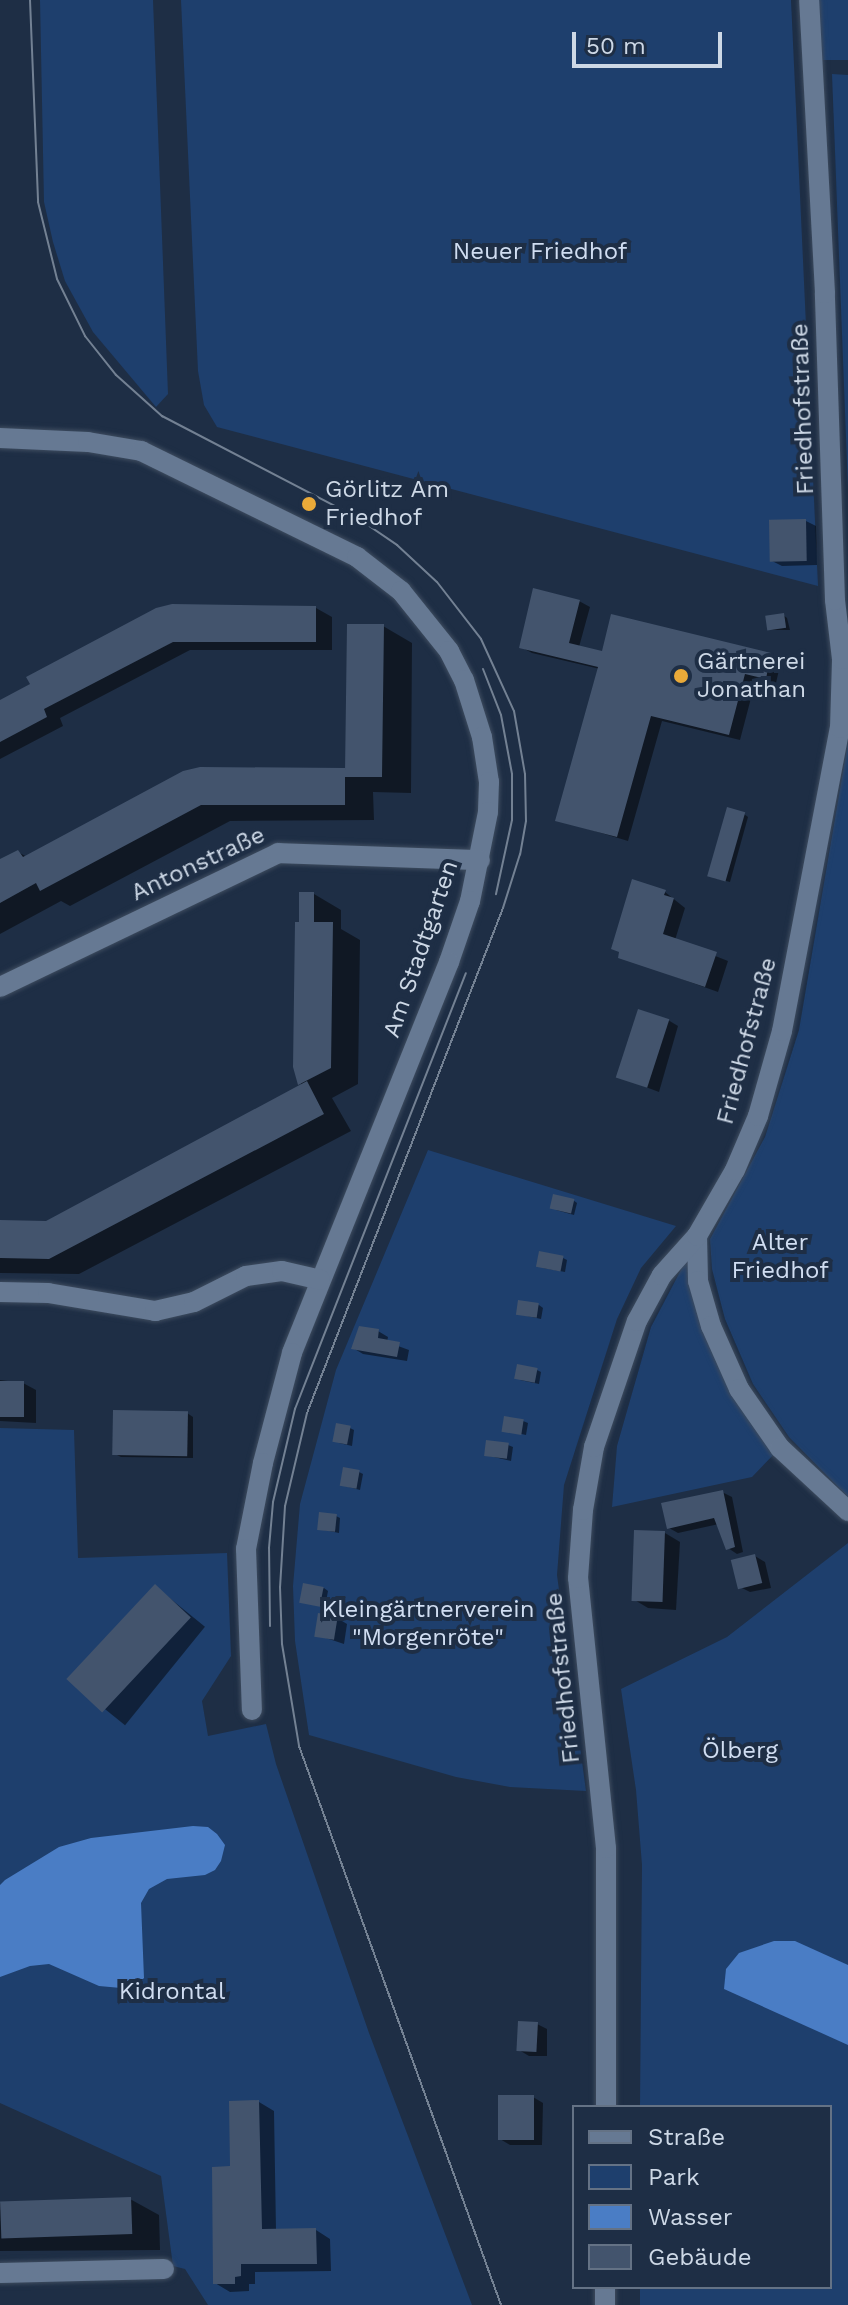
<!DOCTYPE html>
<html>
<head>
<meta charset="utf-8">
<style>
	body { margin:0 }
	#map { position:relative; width:848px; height:2305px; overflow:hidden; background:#1e2e45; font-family:"Work Sans",sans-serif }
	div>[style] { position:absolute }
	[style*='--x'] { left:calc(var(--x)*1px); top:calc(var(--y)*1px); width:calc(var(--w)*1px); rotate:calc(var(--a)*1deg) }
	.green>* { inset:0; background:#1e3f6d; transform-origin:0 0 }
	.water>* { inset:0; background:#4a7dc5 }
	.shadow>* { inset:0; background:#0007; transform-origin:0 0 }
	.building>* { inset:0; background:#43546d; transform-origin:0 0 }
	.roads { filter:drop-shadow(0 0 2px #3e4c5f) drop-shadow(0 0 2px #3e4c5f) }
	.minor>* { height:20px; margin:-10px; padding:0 10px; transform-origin:10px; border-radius:10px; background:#667993 }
	.tram>* { height:2px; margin:-1px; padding:0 1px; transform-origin:1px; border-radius:1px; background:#738193 }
	.dots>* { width:22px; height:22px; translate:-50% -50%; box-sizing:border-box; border:4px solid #1e2e45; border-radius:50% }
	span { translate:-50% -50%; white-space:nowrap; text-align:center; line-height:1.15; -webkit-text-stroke:8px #1e2e45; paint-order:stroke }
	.park-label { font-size:24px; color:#d0ddf1 }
	.street-label { font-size:24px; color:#cdd8e6 }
	.poi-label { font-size:24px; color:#cdd8e6 }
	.left { translate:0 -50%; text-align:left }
	.legend { position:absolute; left:572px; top:2105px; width:260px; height:184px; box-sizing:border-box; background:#1e2e45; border:2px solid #647285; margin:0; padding:10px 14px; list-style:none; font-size:24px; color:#cdd8e6 }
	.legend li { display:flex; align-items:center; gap:16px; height:40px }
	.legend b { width:40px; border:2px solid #647285 }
	.scale { position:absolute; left:572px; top:32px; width:150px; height:36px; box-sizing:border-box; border:4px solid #cdd8e6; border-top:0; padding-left:10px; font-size:24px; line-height:28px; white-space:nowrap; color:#cdd8e6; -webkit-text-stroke:6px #1e2e45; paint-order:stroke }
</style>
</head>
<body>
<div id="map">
	<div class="green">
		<div style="clip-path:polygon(40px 0,153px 0,168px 394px,156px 407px,93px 332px,65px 281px,53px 242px,44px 202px)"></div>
		<div style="clip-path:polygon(181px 0,791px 0,818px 586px,217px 427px,204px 405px,198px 371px)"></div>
		<div style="left:816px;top:0;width:32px;height:60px"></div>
		<div style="clip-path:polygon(832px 74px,848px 75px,848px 489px)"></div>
		<div style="clip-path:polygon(848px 742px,848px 1497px,789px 1437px,753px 1384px,725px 1319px,712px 1269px,710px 1239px,765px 1137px,799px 1030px)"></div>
		<div style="clip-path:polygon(428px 1150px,676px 1226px,641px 1268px,617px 1319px,564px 1485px,557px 1575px,586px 1791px,510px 1787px,456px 1777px,309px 1735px,295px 1641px,293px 1586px,300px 1504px,336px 1370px)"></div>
		<div style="clip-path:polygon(693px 1247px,694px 1282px,778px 1450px,752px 1477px,612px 1507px,617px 1446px,651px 1327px)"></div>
		<div style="clip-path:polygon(0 1428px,74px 1430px,78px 1558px,227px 1553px,231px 1656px,202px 1701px,208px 1736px,266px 1724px,276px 1764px,369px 2033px,472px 2305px,208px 2305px,185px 2269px,173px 2266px,161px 2176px,0 2103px)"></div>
		<div style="clip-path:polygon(848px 1543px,848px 2305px,640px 2305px,640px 2287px,830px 2287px,830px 2107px,640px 2107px,642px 1865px,636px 1790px,621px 1689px,727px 1637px)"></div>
	</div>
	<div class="water">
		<div style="clip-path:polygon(193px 1826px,208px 1827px,217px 1834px,225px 1845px,221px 1861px,215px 1870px,205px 1875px,167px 1879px,149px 1889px,141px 1903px,144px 1978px,132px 1989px,99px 1986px,49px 1964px,30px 1966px,0 1977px,0 1885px,5px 1880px,59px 1847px,91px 1838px)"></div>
		<div style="clip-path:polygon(774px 1941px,795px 1941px,848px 1965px,848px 2045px,724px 1989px,726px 1969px,739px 1953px)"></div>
	</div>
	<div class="shadow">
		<div style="clip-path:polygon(806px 521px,816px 526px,817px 565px,782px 566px,772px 561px)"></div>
		<div style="clip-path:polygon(579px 601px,590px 607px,579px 647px,604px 653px,770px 655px,781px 661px,776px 683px,756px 679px,740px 740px,662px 721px,628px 841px,558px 820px,600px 669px,532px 653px,521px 647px)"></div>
		<div style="clip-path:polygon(316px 608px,332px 617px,332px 650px,190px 650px,60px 718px,63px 726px,0 759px,0 702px,157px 610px)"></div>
		<div style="clip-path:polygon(783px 615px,787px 618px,790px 630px,770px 630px)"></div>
		<div style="clip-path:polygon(383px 626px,412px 643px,411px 793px,373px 792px,374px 820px,230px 821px,70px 906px,61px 901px,0 934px,0 861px,18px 852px,27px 857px,184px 773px,347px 772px)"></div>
		<div style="clip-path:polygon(744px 814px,748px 817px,730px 882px,714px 878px)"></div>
		<div style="clip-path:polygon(665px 892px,685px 908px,675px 940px,728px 961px,718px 992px,620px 957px)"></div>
		<div style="clip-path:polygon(314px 894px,341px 910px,341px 929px,360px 940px,358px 1084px,332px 1098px,351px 1131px,79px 1274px,0 1273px,0 1222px,46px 1223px,302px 1086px,295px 1067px,301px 924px)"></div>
		<div style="clip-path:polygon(668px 1020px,678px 1026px,659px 1092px,619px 1077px)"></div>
		<div style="clip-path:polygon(573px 1200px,577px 1203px,574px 1215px,556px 1210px)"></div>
		<div style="clip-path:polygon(563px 1258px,567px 1260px,565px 1272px,543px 1268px)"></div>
		<div style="clip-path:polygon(539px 1305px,543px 1308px,541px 1319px,518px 1314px)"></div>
		<div style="clip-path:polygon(378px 1331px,388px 1337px,387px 1342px,409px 1350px,407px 1361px,363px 1354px,353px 1348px)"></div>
		<div style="clip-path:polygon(537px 1370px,541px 1372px,539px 1384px,520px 1380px)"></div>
		<div style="clip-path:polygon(0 1380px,23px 1383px,36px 1390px,36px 1423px,0 1421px)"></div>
		<div style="clip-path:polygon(187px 1413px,193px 1417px,193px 1458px,121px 1457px,115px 1454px)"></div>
		<div style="clip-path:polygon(523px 1421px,528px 1423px,526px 1435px,504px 1430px)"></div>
		<div style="clip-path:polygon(350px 1428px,354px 1430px,352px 1446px,339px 1443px)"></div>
		<div style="clip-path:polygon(508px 1445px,513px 1447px,511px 1461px,485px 1455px)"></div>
		<div style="clip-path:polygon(359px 1472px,363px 1474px,360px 1490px,341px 1485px)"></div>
		<div style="clip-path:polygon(722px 1492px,732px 1497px,743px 1552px,737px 1554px,728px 1548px,719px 1524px,678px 1533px,669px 1528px)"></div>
		<div style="clip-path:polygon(336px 1516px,340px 1518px,339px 1533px,319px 1529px)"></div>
		<div style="clip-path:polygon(665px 1533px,680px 1542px,676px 1610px,648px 1608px,633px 1599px)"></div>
		<div style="clip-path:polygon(755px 1556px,765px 1562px,771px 1588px,750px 1592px,740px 1587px)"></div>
		<div style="left:156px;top:1587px;width:63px;height:127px;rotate:39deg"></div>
		<div style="clip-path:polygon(324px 1588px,328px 1591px,325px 1607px,302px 1602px)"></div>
		<div style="clip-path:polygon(337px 1618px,347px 1624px,344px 1644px,317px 1635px)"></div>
		<div style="clip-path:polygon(537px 2024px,547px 2029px,547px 2056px,529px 2056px,519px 2050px)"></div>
		<div style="clip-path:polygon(533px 2097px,543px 2103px,542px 2145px,510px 2145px,500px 2139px)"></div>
		<div style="clip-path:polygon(259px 2102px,274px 2111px,276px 2230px,316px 2230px,330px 2239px,331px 2271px,255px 2272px,255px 2284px,249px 2284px,249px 2291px,230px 2292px,215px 2283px,232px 2168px)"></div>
		<div style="clip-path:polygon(130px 2199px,159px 2215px,160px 2250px,0 2251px,0 2203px)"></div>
	</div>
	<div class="building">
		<div style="left:806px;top:519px;width:42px;height:37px;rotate:89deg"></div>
		<div style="clip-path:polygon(533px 588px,580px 600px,569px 643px,602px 651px,611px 614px,771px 653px,766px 679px,745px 674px,729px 735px,651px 716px,617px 837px,555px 821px,598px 667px,519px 648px)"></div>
		<div style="clip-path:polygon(172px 604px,316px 606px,316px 642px,173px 642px,44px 709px,47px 717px,0 742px,0 700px,30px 684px,26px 677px,156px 608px)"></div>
		<div style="left:784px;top:613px;width:15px;height:19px;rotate:82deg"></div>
		<div style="clip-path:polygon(347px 624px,384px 624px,382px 777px,345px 777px,345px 805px,201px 805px,40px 891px,36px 883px,0 903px,0 859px,18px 850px,23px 857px,183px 771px,200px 767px,345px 768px,345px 773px)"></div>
		<div style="left:727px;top:807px;width:19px;height:72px;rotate:16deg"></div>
		<div style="clip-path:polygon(632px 879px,666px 890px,664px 895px,674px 898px,663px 934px,717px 952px,705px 987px,618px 958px,619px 952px,611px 949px)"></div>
		<div style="clip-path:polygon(299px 892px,314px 892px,314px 922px,333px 922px,331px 1068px,298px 1085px,293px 1067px,295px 922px,299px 922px)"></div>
		<div style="left:638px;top:1009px;width:33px;height:72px;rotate:18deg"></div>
		<div style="clip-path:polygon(307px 1081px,324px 1114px,49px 1259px,0 1258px,0 1220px,46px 1221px)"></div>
		<div style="left:553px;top:1194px;width:22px;height:15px;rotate:13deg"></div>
		<div style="left:539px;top:1251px;width:25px;height:16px;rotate:11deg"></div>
		<div style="left:518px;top:1300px;width:21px;height:15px;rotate:8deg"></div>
		<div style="clip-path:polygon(359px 1326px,379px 1329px,378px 1338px,400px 1342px,397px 1357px,351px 1349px)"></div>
		<div style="left:517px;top:1364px;width:21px;height:15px;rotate:11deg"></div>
		<div style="left:0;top:1381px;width:24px;height:36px"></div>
		<div style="left:113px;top:1410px;width:75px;height:45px;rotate:1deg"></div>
		<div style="left:504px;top:1416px;width:20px;height:16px;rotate:9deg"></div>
		<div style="left:336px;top:1423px;width:15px;height:19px;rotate:11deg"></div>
		<div style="left:486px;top:1440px;width:23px;height:16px;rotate:7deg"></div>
		<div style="left:343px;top:1467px;width:17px;height:19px;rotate:10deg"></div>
		<div style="clip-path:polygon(723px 1490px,735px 1547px,726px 1550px,714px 1518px,667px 1529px,661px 1503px)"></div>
		<div style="left:319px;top:1512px;width:18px;height:18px;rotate:6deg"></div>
		<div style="left:634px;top:1530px;width:31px;height:71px;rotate:2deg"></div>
		<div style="left:755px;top:1554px;width:30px;height:25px;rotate:76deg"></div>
		<div style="left:303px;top:1583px;width:21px;height:20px;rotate:11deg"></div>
		<div style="left:155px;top:1584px;width:49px;height:130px;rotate:43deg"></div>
		<div style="left:318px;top:1613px;width:20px;height:24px;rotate:9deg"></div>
		<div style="left:518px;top:2021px;width:20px;height:30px;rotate:3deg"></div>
		<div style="left:498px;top:2095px;width:36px;height:45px"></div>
		<div style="clip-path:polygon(259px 2100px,262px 2229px,316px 2228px,317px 2264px,241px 2264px,241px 2276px,235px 2277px,235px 2284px,213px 2284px,212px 2167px,230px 2166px,229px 2101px)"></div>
		<div style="left:131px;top:2197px;width:37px;height:131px;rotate:88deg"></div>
	</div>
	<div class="roads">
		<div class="minor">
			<div style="--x:0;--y:438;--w:88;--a:2.6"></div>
			<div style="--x:88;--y:442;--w:54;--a:9.6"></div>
			<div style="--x:141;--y:451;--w:241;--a:26.1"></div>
			<div style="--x:357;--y:557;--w:56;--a:37.7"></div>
			<div style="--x:401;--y:591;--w:77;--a:51.3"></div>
			<div style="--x:449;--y:651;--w:33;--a:63"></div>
			<div style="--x:464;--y:680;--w:60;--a:72.5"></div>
			<div style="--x:482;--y:737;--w:46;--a:81.2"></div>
			<div style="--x:489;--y:782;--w:30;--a:92"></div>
			<div style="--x:488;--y:812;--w:91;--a:101.4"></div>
			<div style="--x:470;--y:901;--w:65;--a:109"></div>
			<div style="--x:449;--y:962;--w:421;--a:111.9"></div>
			<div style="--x:292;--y:1353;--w:114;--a:104.8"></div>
			<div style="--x:263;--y:1463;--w:88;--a:101.2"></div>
			<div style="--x:246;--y:1549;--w:161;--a:87.9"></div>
			<div style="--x:0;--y:987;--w:309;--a:-25.7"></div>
			<div style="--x:278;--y:853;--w:202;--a:2"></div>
			<div style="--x:697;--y:1236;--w:45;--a:88.7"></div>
			<div style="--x:698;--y:1281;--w:47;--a:73.9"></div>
			<div style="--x:711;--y:1326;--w:69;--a:66"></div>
			<div style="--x:739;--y:1389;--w:72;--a:55.2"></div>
			<div style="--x:780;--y:1448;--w:93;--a:42.8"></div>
			<div style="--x:0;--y:1292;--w:48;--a:1.2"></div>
			<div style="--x:48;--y:1293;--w:109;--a:9.5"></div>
			<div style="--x:155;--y:1311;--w:40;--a:-13"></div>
			<div style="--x:194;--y:1302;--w:58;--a:-26.6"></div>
			<div style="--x:246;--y:1276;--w:36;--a:-8"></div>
			<div style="--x:282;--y:1271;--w:39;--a:13"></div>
			<div style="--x:606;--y:2107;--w:259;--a:-90"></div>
			<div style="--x:606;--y:1848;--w:271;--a:-95.9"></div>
			<div style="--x:578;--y:1578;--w:68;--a:-85.8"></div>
			<div style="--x:583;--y:1510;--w:64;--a:-80.1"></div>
			<div style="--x:594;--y:1447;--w:133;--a:-71.2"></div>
			<div style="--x:637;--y:1321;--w:52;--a:-61.5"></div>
			<div style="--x:662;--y:1275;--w:52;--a:-48.1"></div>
			<div style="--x:697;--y:1236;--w:76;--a:-60.1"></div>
			<div style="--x:735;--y:1170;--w:59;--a:-66.9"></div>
			<div style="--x:758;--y:1116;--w:88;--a:-74.2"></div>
			<div style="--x:782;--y:1031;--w:309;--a:-79.2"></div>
			<div style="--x:840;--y:728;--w:69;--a:-88.3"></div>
			<div style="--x:842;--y:659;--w:59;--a:-96.8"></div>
			<div style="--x:835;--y:600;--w:307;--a:-91.9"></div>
			<div style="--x:825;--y:293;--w:293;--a:-93.1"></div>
			<div style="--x:0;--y:2273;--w:164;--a:-1.4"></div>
			<div style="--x:605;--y:2305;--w:18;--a:-90"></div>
		</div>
	</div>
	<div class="tram">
		<div style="--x:30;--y:0;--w:202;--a:87.7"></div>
		<div style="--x:38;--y:202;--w:79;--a:76.1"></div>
		<div style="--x:57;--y:279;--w:64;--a:63.8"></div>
		<div style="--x:85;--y:336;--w:50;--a:51.5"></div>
		<div style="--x:116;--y:375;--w:62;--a:41.7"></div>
		<div style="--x:162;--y:416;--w:219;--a:27.5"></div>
		<div style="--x:356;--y:517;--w:50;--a:34.3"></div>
		<div style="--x:397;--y:545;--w:54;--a:42.8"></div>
		<div style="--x:437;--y:582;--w:72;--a:52.3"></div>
		<div style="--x:481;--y:639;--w:79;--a:65.4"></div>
		<div style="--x:514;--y:711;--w:64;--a:80.1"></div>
		<div style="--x:525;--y:774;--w:47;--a:88.8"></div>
		<div style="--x:526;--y:821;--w:34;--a:100"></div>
		<div style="--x:520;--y:854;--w:57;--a:107.5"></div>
		<div style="--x:503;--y:908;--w:542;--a:111.21"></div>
		<div style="--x:307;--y:1413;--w:96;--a:103.3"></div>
		<div style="--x:285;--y:1506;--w:81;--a:93.5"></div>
		<div style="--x:280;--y:1587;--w:57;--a:88"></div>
		<div style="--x:282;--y:1644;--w:103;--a:80.5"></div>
		<div style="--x:299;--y:1746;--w:594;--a:70.13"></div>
		<div style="--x:483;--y:669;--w:49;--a:68.6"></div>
		<div style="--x:501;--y:715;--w:60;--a:79.4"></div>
		<div style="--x:512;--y:774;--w:46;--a:90"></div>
		<div style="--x:512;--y:820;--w:76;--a:102.2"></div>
		<div style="--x:270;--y:1626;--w:78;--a:-90.7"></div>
		<div style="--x:269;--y:1548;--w:46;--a:-85"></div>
		<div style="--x:273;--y:1502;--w:96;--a:-76.7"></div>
		<div style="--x:295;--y:1409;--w:468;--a:-68.6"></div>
	</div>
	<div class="dots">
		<div style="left:309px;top:504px;background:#eaaa39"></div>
		<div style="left:681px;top:676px;background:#eaaa39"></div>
	</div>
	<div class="park-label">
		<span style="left:540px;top:252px">Neuer Friedhof</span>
		<span style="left:780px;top:1257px">Alter<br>Friedhof</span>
		<span style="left:428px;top:1624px">Kleingärtnerverein<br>"Morgenröte"</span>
		<span style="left:740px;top:1751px">Ölberg</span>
		<span style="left:172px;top:1992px">Kidrontal</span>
	</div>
	<div class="street-label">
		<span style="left:803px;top:409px;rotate:-92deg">Friedhofstraße</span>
		<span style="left:198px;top:864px;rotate:-25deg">Antonstraße</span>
		<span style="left:421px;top:949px;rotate:-71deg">Am Stadtgarten</span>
		<span style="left:747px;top:1041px;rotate:-75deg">Friedhofstraße</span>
		<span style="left:563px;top:1678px;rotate:-96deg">Friedhofstraße</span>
	</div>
	<div class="poi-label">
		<span class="left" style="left:325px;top:504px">Görlitz Am<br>Friedhof</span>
		<span class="left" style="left:697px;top:676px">Gärtnerei<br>Jonathan</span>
	</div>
	<ul class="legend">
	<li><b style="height:10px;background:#667993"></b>Straße</li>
	<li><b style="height:22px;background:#1e3f6d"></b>Park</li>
	<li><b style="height:22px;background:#4a7dc5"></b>Wasser</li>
	<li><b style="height:22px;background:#43546d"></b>Gebäude</li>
	</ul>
	<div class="scale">50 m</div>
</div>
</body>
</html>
